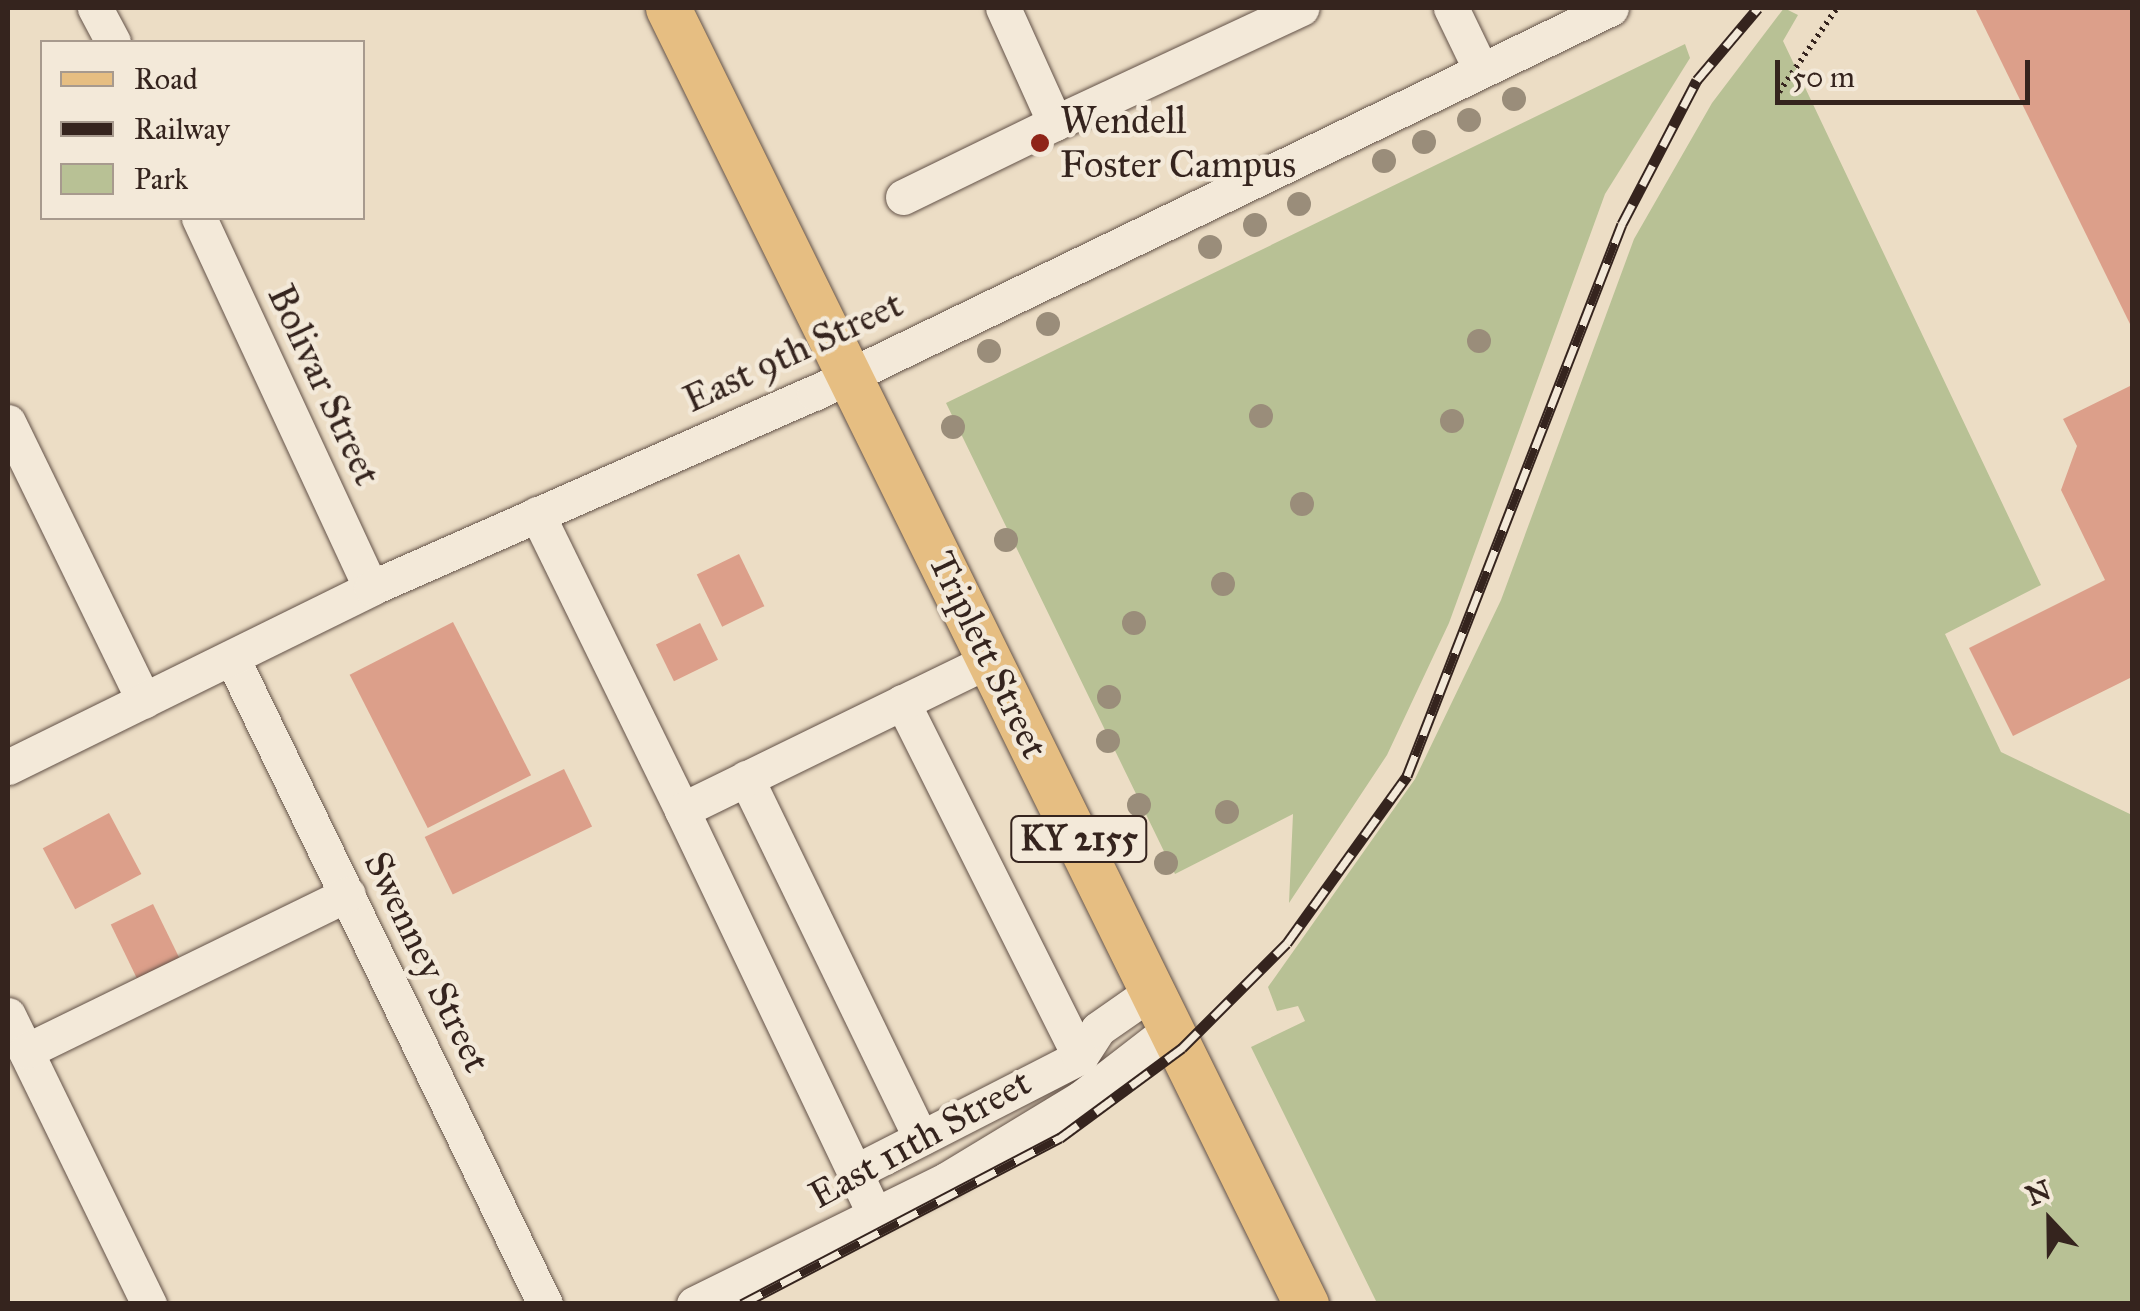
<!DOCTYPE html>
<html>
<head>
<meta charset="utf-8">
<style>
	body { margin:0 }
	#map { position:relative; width:2140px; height:1311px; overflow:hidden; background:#ecddc5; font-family:"IM FELL Great Primer",serif }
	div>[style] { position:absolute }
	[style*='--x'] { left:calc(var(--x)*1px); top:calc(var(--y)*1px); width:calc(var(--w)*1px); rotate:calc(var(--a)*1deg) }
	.green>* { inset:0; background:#b8c195 }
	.building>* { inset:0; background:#dc9f8a; transform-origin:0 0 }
	.path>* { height:6px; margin-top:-3px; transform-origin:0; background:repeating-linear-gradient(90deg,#35241e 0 2.5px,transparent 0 7.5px) }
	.roads { filter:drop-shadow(0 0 2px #635248) drop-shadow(0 0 2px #635248) }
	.minor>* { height:35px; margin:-17.5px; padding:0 17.5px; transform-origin:17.5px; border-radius:17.5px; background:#f3e9d9 }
	.major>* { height:45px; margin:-22.5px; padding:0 22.5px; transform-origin:22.5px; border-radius:22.5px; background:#e6be82 }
	.rail>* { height:11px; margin-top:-5.5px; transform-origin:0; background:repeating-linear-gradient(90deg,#f3e9d9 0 22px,#35241e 0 44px); box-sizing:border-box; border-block:2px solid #35241e }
	.trees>* { width:24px; height:24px; margin:-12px; border-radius:50%; background:#9a8d7a }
	.dots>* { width:28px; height:28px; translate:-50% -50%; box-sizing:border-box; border:5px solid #f3e9d9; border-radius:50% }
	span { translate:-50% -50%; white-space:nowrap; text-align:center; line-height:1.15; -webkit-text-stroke:9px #f3e9d9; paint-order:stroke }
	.shield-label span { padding:2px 8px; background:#f3e9d9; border:2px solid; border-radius:8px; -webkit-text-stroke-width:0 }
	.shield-label { font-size:35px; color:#35241e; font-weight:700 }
	.poi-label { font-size:38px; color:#35241e }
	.left { translate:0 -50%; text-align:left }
	.street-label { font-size:38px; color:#35241e }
	.frame { position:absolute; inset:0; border:10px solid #35241e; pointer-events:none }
	.legend { position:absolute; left:40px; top:40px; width:325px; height:180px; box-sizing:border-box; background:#f3e9d9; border:2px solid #a79a8e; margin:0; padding:12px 18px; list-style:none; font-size:30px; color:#35241e }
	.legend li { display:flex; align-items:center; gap:20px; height:50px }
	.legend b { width:50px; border:2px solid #a79a8e }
	.north { position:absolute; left:2000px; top:1171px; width:100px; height:100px; -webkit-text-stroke:8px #f3e9d9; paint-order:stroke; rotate:338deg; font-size:28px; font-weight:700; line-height:40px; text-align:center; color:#35241e }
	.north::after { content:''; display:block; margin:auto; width:35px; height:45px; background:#35241e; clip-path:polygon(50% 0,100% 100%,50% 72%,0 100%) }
	.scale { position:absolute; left:1775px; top:60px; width:255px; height:45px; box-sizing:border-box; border:5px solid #35241e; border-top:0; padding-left:12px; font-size:30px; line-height:35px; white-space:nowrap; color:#35241e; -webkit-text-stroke:8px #f3e9d9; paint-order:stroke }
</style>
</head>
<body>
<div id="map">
	<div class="green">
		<div style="clip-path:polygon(1784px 8px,1798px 15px,1783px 41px,2041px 585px,1945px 634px,2001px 752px,2132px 815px,2132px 1303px,1377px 1303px,1251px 1047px,1305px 1021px,1298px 1006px,1277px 1011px,1268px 987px,1415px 779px,1501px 600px,1634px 239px,1712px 103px)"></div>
		<div style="clip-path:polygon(1685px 44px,1690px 58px,1605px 194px,1449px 623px,1387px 755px,1289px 903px,1293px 814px,1175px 874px,946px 403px)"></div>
	</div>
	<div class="building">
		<div style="clip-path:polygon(1975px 8px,2132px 8px,2132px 328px)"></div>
		<div style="clip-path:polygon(2132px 385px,2132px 677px,2013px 736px,1969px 648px,2105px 580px,2061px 490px,2077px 446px,2063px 419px)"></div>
		<div style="left:739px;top:554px;width:58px;height:47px;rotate:64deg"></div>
		<div style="left:453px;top:622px;width:172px;height:116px;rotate:63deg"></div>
		<div style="left:700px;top:623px;width:41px;height:49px;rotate:64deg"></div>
		<div style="left:564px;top:769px;width:64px;height:155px;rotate:64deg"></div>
		<div style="left:109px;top:813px;width:69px;height:75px;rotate:62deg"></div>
		<div style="left:153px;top:904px;width:64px;height:47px;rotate:64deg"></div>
	</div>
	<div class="path">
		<div style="--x:1779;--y:92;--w:102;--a:-55.4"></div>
	</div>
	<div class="roads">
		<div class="minor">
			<div style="--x:95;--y:8;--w:38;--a:62"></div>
			<div style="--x:1451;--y:8;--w:69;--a:64.2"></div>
			<div style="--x:1055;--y:123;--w:272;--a:-25"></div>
			<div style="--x:903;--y:197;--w:169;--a:-26"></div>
			<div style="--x:1055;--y:123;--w:126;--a:-114.3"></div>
			<div style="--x:199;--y:218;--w:408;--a:65.1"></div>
			<div style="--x:8;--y:422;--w:310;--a:64"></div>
			<div style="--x:537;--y:514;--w:330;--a:63.9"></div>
			<div style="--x:232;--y:658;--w:718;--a:64.15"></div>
			<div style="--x:8;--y:767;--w:405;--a:-26.2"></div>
			<div style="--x:371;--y:588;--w:484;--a:-23.8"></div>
			<div style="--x:814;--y:393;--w:885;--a:-25.78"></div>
			<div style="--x:746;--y:778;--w:400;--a:64.1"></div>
			<div style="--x:8;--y:1015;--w:322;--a:64"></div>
			<div style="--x:26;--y:1051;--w:358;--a:-26"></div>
			<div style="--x:1080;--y:1057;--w:33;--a:-57"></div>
			<div style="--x:1098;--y:1029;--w:68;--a:-34.9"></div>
			<div style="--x:855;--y:1172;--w:253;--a:-27.1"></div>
			<div style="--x:1080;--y:1057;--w:397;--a:-116.6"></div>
			<div style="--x:875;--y:1215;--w:449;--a:-115.5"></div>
			<div style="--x:682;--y:810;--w:343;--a:-26"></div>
			<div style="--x:694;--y:1304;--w:281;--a:-26.2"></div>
			<div style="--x:946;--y:1180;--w:157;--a:-31.2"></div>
			<div style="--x:1080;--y:1099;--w:116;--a:-37.7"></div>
		</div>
		<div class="major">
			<div style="--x:668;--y:8;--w:1445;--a:63.79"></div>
		</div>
	</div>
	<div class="rail">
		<div style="--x:742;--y:1304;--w:359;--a:-27.6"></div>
		<div style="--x:1060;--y:1138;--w:152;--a:-36.4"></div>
		<div style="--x:1182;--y:1048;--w:148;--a:-45"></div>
		<div style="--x:1287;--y:943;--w:206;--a:-54.3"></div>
		<div style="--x:1407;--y:776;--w:592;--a:-68.72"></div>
		<div style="--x:1622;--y:224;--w:162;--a:-62.5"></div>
		<div style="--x:1697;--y:80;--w:94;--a:-49.7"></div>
	</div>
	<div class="trees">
		<div style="left:1514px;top:99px"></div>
		<div style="left:1469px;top:120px"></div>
		<div style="left:1424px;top:142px"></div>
		<div style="left:1384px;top:161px"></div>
		<div style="left:1299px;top:204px"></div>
		<div style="left:1255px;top:225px"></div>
		<div style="left:1210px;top:247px"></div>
		<div style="left:1048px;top:324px"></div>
		<div style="left:1479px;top:341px"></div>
		<div style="left:989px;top:351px"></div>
		<div style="left:1261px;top:416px"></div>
		<div style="left:1452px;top:421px"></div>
		<div style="left:953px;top:427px"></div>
		<div style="left:1302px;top:504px"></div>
		<div style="left:1006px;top:540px"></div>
		<div style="left:1223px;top:584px"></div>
		<div style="left:1134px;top:623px"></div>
		<div style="left:1109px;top:697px"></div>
		<div style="left:1108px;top:741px"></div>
		<div style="left:1139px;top:805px"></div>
		<div style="left:1227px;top:812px"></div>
		<div style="left:1166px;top:863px"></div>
	</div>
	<div class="dots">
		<div style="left:1040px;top:143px;background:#8f2418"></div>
	</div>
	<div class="shield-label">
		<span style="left:1079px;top:839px">KY 2155</span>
	</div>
	<div class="poi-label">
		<span class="left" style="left:1060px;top:143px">Wendell<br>Foster Campus</span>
	</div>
	<div class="street-label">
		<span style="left:793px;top:352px;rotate:-25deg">East 9th Street</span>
		<span style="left:324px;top:385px;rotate:65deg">Bolivar Street</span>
		<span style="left:988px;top:655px;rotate:64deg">Triplett Street</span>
		<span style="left:427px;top:962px;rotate:64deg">Swenney Street</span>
		<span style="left:920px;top:1139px;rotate:-29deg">East 11th Street</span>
	</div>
	<div class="frame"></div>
	<ul class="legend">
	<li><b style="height:12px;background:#e6be82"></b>Road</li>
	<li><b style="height:12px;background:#35241e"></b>Railway</li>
	<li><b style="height:28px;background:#b8c195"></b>Park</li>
	</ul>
	<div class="north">N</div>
	<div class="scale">50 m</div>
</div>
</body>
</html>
